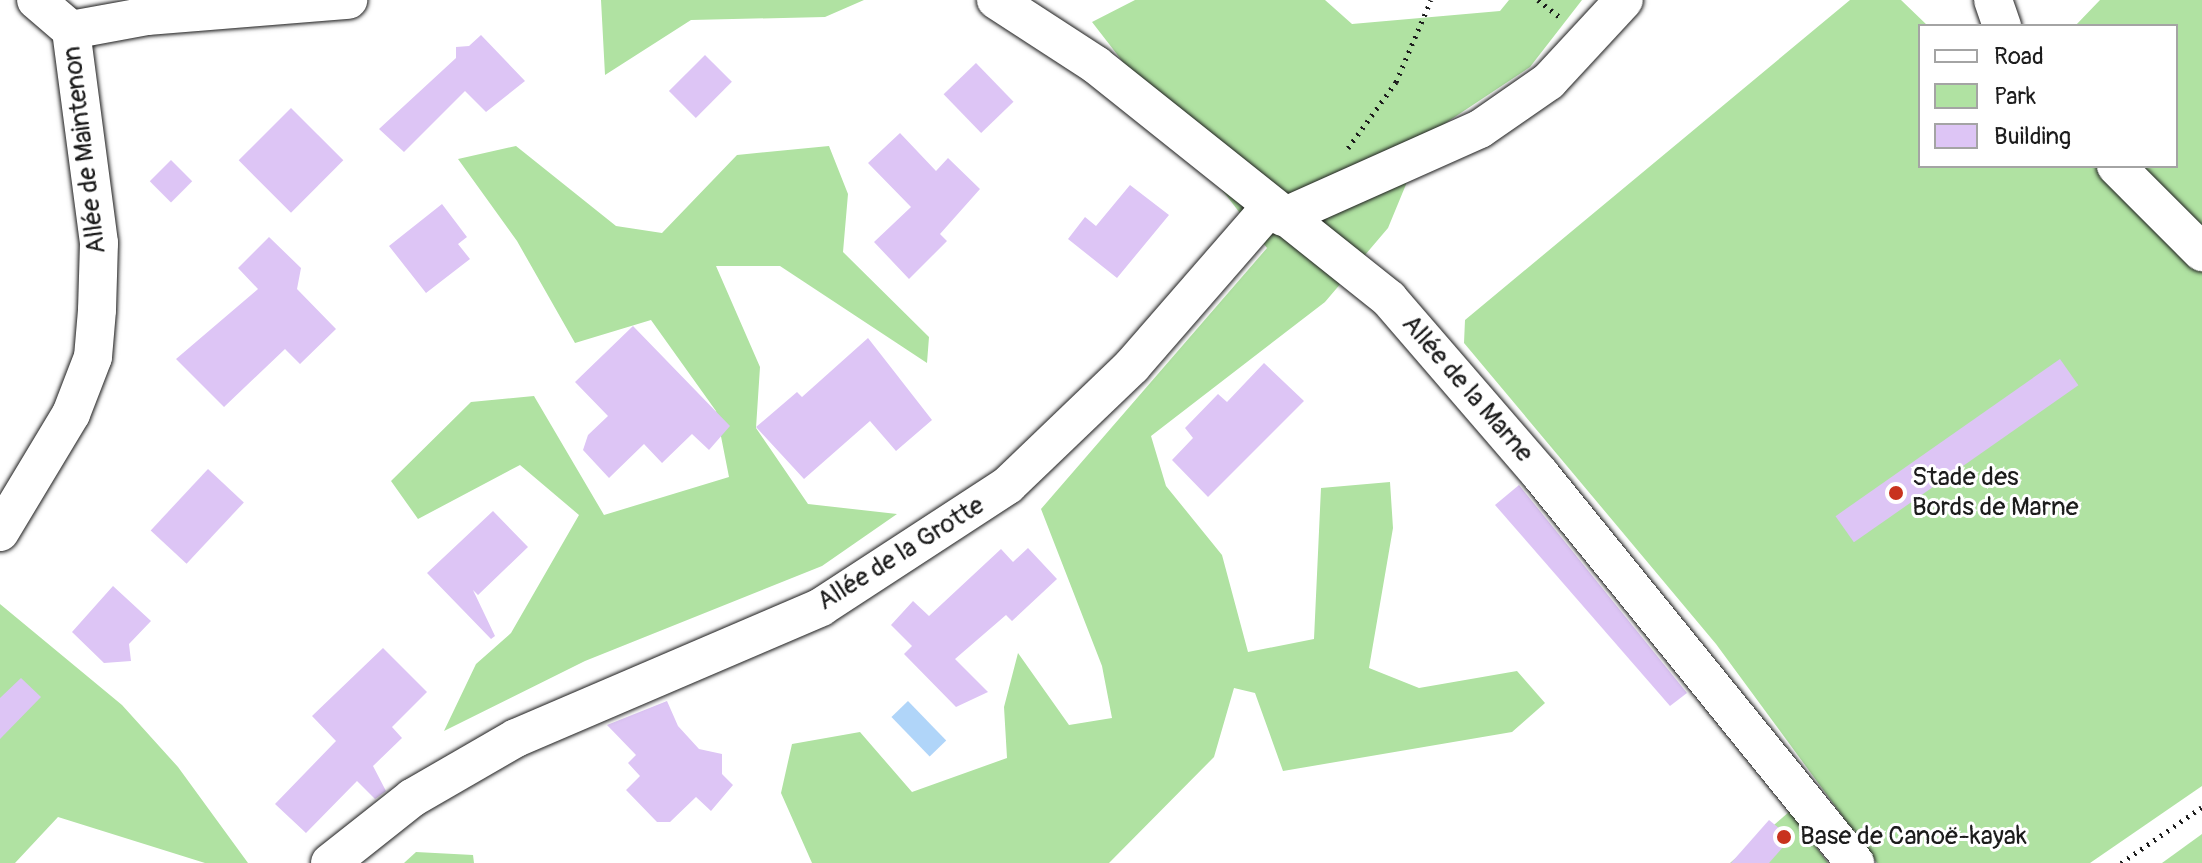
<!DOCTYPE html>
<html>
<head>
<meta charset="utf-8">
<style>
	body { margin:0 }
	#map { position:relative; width:2202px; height:863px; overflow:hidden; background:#fff; font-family:Pangolin,sans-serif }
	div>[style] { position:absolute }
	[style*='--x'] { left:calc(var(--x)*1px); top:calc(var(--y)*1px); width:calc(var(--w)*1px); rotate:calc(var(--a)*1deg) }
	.green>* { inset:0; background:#b0e2a2 }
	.water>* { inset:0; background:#b0d5f9; transform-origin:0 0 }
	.building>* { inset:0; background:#ddc5f5; transform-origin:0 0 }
	.path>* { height:5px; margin-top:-2.5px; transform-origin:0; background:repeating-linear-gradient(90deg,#1c1c1c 0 2px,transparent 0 8px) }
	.roads { filter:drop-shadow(0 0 2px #1c1c1c) drop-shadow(0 0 2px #1c1c1c) }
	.minor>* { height:38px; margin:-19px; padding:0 19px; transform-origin:19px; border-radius:19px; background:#fff }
	.dots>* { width:22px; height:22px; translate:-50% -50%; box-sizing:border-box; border:4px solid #fff; border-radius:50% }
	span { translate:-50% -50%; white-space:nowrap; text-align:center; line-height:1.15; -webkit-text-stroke:6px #fff; paint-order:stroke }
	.street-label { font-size:26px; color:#1c1c1c }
	.poi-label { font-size:26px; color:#1c1c1c }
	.left { translate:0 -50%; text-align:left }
	.legend { position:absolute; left:1918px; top:24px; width:260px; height:144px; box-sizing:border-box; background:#fff; border:2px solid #a4a4a4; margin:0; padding:10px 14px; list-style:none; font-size:24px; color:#1c1c1c }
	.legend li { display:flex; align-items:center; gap:16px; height:40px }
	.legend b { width:40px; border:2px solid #a4a4a4 }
</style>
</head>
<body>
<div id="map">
	<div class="green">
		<div style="clip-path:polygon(601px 0,864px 0,825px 17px,691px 20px,605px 75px)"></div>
		<div style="clip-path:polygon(1135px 0,1325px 0,1352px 24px,1500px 11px,1509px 0,1582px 0,1530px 67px,1426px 136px,1388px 228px,1325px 302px,1151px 436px,1166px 486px,1222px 555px,1248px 652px,1314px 639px,1321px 488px,1390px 482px,1393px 528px,1369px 668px,1419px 688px,1517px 671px,1545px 703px,1512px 732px,1283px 771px,1255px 693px,1234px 688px,1214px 757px,1109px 863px,812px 863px,781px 793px,792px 744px,860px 732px,912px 792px,1007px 758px,1004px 707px,1018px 653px,1069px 725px,1112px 718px,1102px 666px,1041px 509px,1267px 248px,1092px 22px)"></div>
		<div style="clip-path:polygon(1850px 0,1901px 0,1928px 26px,1920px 26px,1920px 166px,2176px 166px,2176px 26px,2075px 26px,2100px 0,2202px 0,2202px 786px,2090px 863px,1877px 863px,1716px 644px,1464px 343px,1465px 320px)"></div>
		<div style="clip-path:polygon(516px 146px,616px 226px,662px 233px,737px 155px,829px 146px,848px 194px,843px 252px,929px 337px,927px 363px,780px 266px,716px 266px,760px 367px,756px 428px,808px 504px,897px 514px,822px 566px,585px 661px,444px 731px,476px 664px,511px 633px,579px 515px,520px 465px,418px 519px,391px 481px,471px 402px,534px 396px,604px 515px,729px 477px,716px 411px,651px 320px,575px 343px,517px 241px,458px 159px)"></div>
		<div style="clip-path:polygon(0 604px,122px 705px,178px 767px,248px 863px,205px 863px,58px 817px,15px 863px,0 863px)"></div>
		<div style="clip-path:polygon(1790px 811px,1828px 863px,1730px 863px)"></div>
		<div style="clip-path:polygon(2202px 834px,2202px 863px,2162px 863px)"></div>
		<div style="clip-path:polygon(416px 852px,473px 855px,474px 863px,404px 863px)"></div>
	</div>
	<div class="water">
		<div style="left:908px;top:701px;width:55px;height:23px;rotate:46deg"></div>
	</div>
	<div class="building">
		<div style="clip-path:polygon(481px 35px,525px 81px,486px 112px,465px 91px,404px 152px,379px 129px,456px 58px,456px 47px,469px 46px)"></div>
		<div style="left:705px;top:55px;width:38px;height:51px;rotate:45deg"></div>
		<div style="left:976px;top:63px;width:54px;height:45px;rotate:46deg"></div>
		<div style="left:291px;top:108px;width:74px;height:74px;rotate:45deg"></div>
		<div style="clip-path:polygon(900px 133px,936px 171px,948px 158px,980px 189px,940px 234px,947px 241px,909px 279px,874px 242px,911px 207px,868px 163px)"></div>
		<div style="left:171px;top:160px;width:30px;height:30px;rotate:45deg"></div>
		<div style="clip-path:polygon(1130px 185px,1169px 215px,1117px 278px,1068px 239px,1085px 217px,1096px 226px)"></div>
		<div style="clip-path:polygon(442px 204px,467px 237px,458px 244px,470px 259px,426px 293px,389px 246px)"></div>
		<div style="clip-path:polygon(269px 237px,301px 268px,297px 289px,336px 329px,300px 364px,285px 349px,224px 407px,176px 359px,258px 289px,238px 268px)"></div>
		<div style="clip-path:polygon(633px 326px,730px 426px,709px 450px,692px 434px,662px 463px,644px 444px,609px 478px,583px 450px,588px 435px,608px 416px,575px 382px)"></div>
		<div style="clip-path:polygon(868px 338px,932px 420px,896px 451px,870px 421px,804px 479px,756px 427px,797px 392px,802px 397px)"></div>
		<div style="left:2060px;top:359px;width:32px;height:274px;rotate:55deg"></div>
		<div style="clip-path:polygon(1264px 363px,1304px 401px,1208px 497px,1172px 460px,1193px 438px,1185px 428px,1218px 394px,1227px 402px)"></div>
		<div style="left:208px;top:469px;width:49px;height:84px;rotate:43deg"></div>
		<div style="clip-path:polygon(1519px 485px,1687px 693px,1670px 706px,1495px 505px)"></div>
		<div style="clip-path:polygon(493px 511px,528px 547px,478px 595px,473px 590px,495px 636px,491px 639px,427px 573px)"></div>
		<div style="clip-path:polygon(1028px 548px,1057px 579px,1012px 621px,1006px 615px,955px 659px,988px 692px,956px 707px,904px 654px,912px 646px,891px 625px,913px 601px,929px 616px,1001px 549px,1013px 562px)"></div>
		<div style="clip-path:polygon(113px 586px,151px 621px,129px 644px,131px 661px,104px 663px,72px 632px)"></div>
		<div style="clip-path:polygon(383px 648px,427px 692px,392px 727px,402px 738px,373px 766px,386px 791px,375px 799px,357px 781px,306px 833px,275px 804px,336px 741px,312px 716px)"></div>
		<div style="clip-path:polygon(21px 678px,41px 697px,0 739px,0 698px)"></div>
		<div style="clip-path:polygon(667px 701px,678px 726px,699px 749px,722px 754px,722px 774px,733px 785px,711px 811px,696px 797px,670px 822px,657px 822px,626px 790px,640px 776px,628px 763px,636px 755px,607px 725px)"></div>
		<div style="clip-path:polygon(1769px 820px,1791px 838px,1769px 863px,1731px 863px)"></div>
	</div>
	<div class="path">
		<div style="--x:1538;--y:0;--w:28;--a:38"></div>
		<div style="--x:1348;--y:148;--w:82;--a:-54"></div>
		<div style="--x:1396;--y:82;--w:89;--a:-66.9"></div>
		<div style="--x:2121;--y:863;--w:98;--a:-34.7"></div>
	</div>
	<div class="roads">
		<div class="minor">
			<div style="--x:996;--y:0;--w:119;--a:33"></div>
			<div style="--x:1096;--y:65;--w:375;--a:38.6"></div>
			<div style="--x:1389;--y:299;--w:231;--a:49.2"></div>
			<div style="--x:1540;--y:474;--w:501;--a:51"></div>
			<div style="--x:1993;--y:0;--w:28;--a:71"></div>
			<div style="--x:71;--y:30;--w:77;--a:-10.4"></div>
			<div style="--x:147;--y:16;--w:202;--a:-4.6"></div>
			<div style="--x:2116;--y:166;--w:122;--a:45"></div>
			<div style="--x:1283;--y:217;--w:216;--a:-24.1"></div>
			<div style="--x:1480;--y:129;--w:84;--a:-34.8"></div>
			<div style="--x:1549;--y:81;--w:110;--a:-47.2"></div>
			<div style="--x:0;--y:532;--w:138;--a:-59"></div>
			<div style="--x:71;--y:414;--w:61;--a:-68.9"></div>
			<div style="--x:93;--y:357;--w:47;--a:-85.1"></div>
			<div style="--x:97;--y:310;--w:67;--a:-88.3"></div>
			<div style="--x:99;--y:243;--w:215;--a:-97.5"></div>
			<div style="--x:71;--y:30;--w:46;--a:-139.4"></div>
			<div style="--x:330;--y:863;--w:105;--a:-38.4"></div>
			<div style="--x:412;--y:798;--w:120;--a:-30"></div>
			<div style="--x:516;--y:738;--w:332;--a:-23.2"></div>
			<div style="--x:821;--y:607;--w:223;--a:-33.1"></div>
			<div style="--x:1008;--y:485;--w:172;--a:-43.8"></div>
			<div style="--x:1132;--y:366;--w:211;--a:-49"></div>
		</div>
	</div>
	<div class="dots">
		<div style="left:1896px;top:493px;background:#c8321e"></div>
		<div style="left:1784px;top:837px;background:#c8321e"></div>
	</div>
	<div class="street-label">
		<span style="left:85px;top:150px;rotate:-97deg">Allée de Maintenon</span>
		<span style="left:1467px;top:389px;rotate:49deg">Allée de la Marne</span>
		<span style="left:901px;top:554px;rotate:-32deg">Allée de la Grotte</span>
	</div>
	<div class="poi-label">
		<span class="left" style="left:1912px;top:493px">Stade des<br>Bords de Marne</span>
		<span class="left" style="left:1800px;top:837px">Base de Canoë-kayak</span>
	</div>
	<ul class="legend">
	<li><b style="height:10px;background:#fff"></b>Road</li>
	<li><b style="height:22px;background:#b0e2a2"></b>Park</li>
	<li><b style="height:22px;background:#ddc5f5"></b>Building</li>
	</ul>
</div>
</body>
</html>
